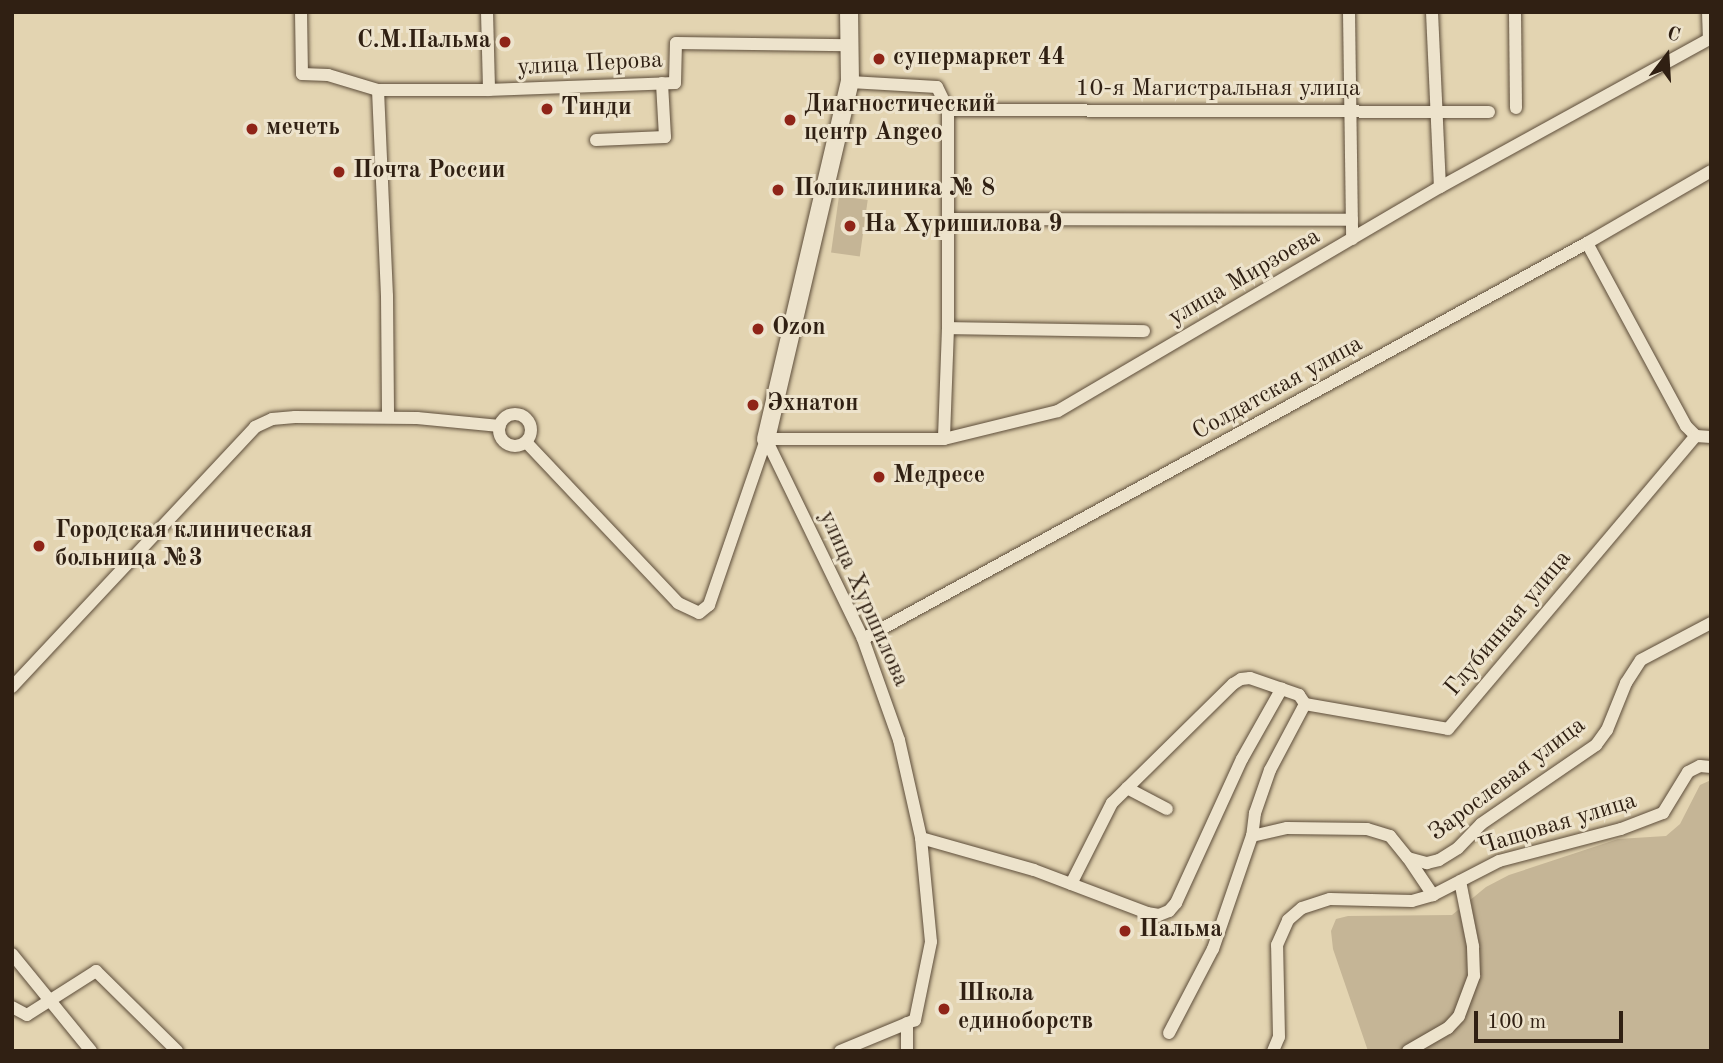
<!DOCTYPE html>
<html>
<head>
<meta charset="utf-8">
<style>
	body { margin:0 }
	#map { position:relative; width:1723px; height:1063px; overflow:hidden; background:#e3d4b1; font-family:"Old Standard TT",serif }
	div>[style] { position:absolute }
	[style*='--x'] { left:calc(var(--x)*1px); top:calc(var(--y)*1px); width:calc(var(--w)*1px); rotate:calc(var(--a)*1deg) }
	.green>* { inset:0; background:#c5b596; transform-origin:0 0 }
	.roads { filter:drop-shadow(0 0 2px #5d4d3a) drop-shadow(0 0 2px #5d4d3a) }
	.street>* { height:12px; margin:-6px; padding:0 6px; transform-origin:6px; border-radius:6px; background:#ede3cc }
	.street>.ring { margin:-6px; padding:0; box-sizing:content-box; background:none; border:12px solid #ede3cc; border-radius:50% }
	.secondary>* { height:18px; margin:-9px; padding:0 9px; transform-origin:9px; border-radius:9px; background:#ede3cc }
	.dots>* { width:19px; height:19px; translate:-50% -50%; box-sizing:border-box; border:4px solid #ede3cc; border-radius:50% }
	span { translate:-50% -50%; white-space:nowrap; text-align:center; line-height:1.15; -webkit-text-stroke:6px #ede3cc; paint-order:stroke }
	.poi-label { font-size:24px; color:#302013; font-weight:700 }
	.right { translate:-100% -50%; text-align:right }
	.left { translate:0 -50%; text-align:left }
	.street-label { font-size:24px; color:#302013 }
	.frame { position:absolute; inset:0; border:14px solid #302013; pointer-events:none }
	.north { position:absolute; left:1632px; top:21px; width:70px; height:70px; -webkit-text-stroke:5px #ede3cc; paint-order:stroke; rotate:17deg; font-size:19px; font-weight:700; line-height:28px; text-align:center; color:#302013 }
	.north::after { content:''; display:block; margin:auto; width:24px; height:32px; background:#302013; clip-path:polygon(50% 0,100% 100%,50% 72%,0 100%) }
	.scale { position:absolute; left:1474px; top:1011px; width:149px; height:32px; box-sizing:border-box; border:4px solid #302013; border-top:0; padding-left:9px; font-size:21px; line-height:24px; white-space:nowrap; color:#302013; -webkit-text-stroke:5px #ede3cc; paint-order:stroke }
</style>
</head>
<body>
<div id="map">
	<div class="green">
		<div style="left:839px;top:196px;width:29px;height:57px;rotate:8deg"></div>
		<div style="clip-path:polygon(1711px 780px,1711px 1051px,1368px 1051px,1333px 949px,1331px 931px,1336px 919px,1348px 916px,1452px 915px,1486px 887px,1509px 875px,1618px 839px,1666px 836px,1680px 824px,1700px 785px)"></div>
	</div>
	<div class="roads">
		<div class="street">
			<div style="--x:301;--y:12;--w:62;--a:89.1"></div>
			<div style="--x:302;--y:74;--w:26;--a:2"></div>
			<div style="--x:328;--y:75;--w:52;--a:16.7"></div>
			<div style="--x:378;--y:90;--w:109;--a:0"></div>
			<div style="--x:487;--y:90;--w:188;--a:-2.1"></div>
			<div style="--x:675;--y:83;--w:40;--a:-88.6"></div>
			<div style="--x:676;--y:43;--w:174;--a:0.7"></div>
			<div style="--x:487;--y:12;--w:78;--a:88.5"></div>
			<div style="--x:1349;--y:12;--w:227;--a:89.2"></div>
			<div style="--x:1432;--y:12;--w:175;--a:87.4"></div>
			<div style="--x:1515;--y:12;--w:96;--a:89.4"></div>
			<div style="--x:1708;--y:12;--w:27;--a:88"></div>
			<div style="--x:850;--y:82;--w:87;--a:3.3"></div>
			<div style="--x:937;--y:87;--w:25;--a:64"></div>
			<div style="--x:948;--y:110;--w:218;--a:90"></div>
			<div style="--x:948;--y:328;--w:111;--a:92.1"></div>
			<div style="--x:378;--y:90;--w:206;--a:87.5"></div>
			<div style="--x:387;--y:296;--w:121;--a:89.5"></div>
			<div style="--x:948;--y:110;--w:541;--a:0.21"></div>
			<div style="--x:596;--y:140;--w:69;--a:-2.5"></div>
			<div style="--x:665;--y:137;--w:54;--a:-93.2"></div>
			<div style="--x:948;--y:219;--w:404;--a:0.1"></div>
			<div style="--x:1587;--y:243;--w:208;--a:61.6"></div>
			<div style="--x:1686;--y:426;--w:14;--a:45"></div>
			<div style="--x:1696;--y:436;--w:15;--a:4"></div>
			<div style="--x:948;--y:328;--w:196;--a:0.9"></div>
			<div class="ring" style="left:499px;top:414px;width:20px;height:20px"></div>
			<div style="--x:766;--y:439;--w:178;--a:0"></div>
			<div style="--x:944;--y:439;--w:117;--a:-13.8"></div>
			<div style="--x:1058;--y:411;--w:443;--a:-30.4"></div>
			<div style="--x:1440;--y:187;--w:309;--a:-28.8"></div>
			<div style="--x:766;--y:439;--w:222;--a:64.1"></div>
			<div style="--x:863;--y:639;--w:107;--a:70.4"></div>
			<div style="--x:899;--y:740;--w:100;--a:77.3"></div>
			<div style="--x:921;--y:838;--w:104;--a:84.5"></div>
			<div style="--x:931;--y:942;--w:80;--a:101.6"></div>
			<div style="--x:915;--y:1020;--w:81;--a:157.5"></div>
			<div style="--x:526;--y:442;--w:221;--a:46.6"></div>
			<div style="--x:678;--y:603;--w:23;--a:25"></div>
			<div style="--x:699;--y:613;--w:13;--a:-39"></div>
			<div style="--x:709;--y:605;--w:176;--a:-71"></div>
			<div style="--x:863;--y:639;--w:825;--a:-28.68"></div>
			<div style="--x:1587;--y:243;--w:143;--a:-30.1"></div>
			<div style="--x:12;--y:687;--w:356;--a:-46.9"></div>
			<div style="--x:255;--y:427;--w:19;--a:-25"></div>
			<div style="--x:272;--y:419;--w:23;--a:-5"></div>
			<div style="--x:295;--y:417;--w:122;--a:0.5"></div>
			<div style="--x:417;--y:418;--w:83;--a:5.5"></div>
			<div style="--x:1305;--y:704;--w:145;--a:9.9"></div>
			<div style="--x:1448;--y:729;--w:384;--a:-49.8"></div>
			<div style="--x:1127;--y:788;--w:45;--a:27.7"></div>
			<div style="--x:921;--y:838;--w:117;--a:15.8"></div>
			<div style="--x:1034;--y:870;--w:121;--a:20.8"></div>
			<div style="--x:1147;--y:913;--w:12;--a:9"></div>
			<div style="--x:1159;--y:915;--w:11;--a:-22"></div>
			<div style="--x:1169;--y:911;--w:11;--a:-49"></div>
			<div style="--x:1176;--y:903;--w:158;--a:-65.4"></div>
			<div style="--x:1242;--y:759;--w:81;--a:-60.6"></div>
			<div style="--x:1408;--y:858;--w:45;--a:56"></div>
			<div style="--x:1071;--y:884;--w:91;--a:-63.2"></div>
			<div style="--x:1112;--y:803;--w:170;--a:-44.5"></div>
			<div style="--x:1233;--y:684;--w:9;--a:-32"></div>
			<div style="--x:1241;--y:679;--w:9;--a:-6"></div>
			<div style="--x:1250;--y:678;--w:52;--a:19.1"></div>
			<div style="--x:1299;--y:695;--w:11;--a:56"></div>
			<div style="--x:1305;--y:704;--w:75;--a:117.9"></div>
			<div style="--x:1270;--y:770;--w:46;--a:109.2"></div>
			<div style="--x:1255;--y:813;--w:23;--a:97"></div>
			<div style="--x:12;--y:954;--w:125;--a:50.8"></div>
			<div style="--x:12;--y:1007;--w:17;--a:28"></div>
			<div style="--x:27;--y:1015;--w:82;--a:-32.5"></div>
			<div style="--x:96;--y:971;--w:114;--a:44.6"></div>
			<div style="--x:1169;--y:1033;--w:95;--a:-62.4"></div>
			<div style="--x:1213;--y:949;--w:120;--a:-71"></div>
			<div style="--x:1252;--y:836;--w:36;--a:-13"></div>
			<div style="--x:1287;--y:828;--w:80;--a:0.7"></div>
			<div style="--x:1367;--y:829;--w:24;--a:17"></div>
			<div style="--x:1390;--y:836;--w:28;--a:51"></div>
			<div style="--x:1408;--y:858;--w:20;--a:15"></div>
			<div style="--x:1427;--y:863;--w:12;--a:-14"></div>
			<div style="--x:1439;--y:860;--w:22;--a:-32"></div>
			<div style="--x:1458;--y:848;--w:33;--a:-46"></div>
			<div style="--x:1481;--y:824;--w:140;--a:-34.5"></div>
			<div style="--x:1596;--y:745;--w:19;--a:-54"></div>
			<div style="--x:1607;--y:730;--w:51;--a:-68"></div>
			<div style="--x:1626;--y:683;--w:27;--a:-57"></div>
			<div style="--x:1641;--y:660;--w:79;--a:-27.9"></div>
			<div style="--x:907;--y:1051;--w:28;--a:-90"></div>
			<div style="--x:1273;--y:1051;--w:15;--a:-67"></div>
			<div style="--x:1279;--y:1037;--w:92;--a:-91.2"></div>
			<div style="--x:1277;--y:945;--w:27;--a:-66"></div>
			<div style="--x:1288;--y:920;--w:18;--a:-41"></div>
			<div style="--x:1302;--y:908;--w:29;--a:-18"></div>
			<div style="--x:1330;--y:899;--w:82;--a:1.4"></div>
			<div style="--x:1412;--y:901;--w:22;--a:-16"></div>
			<div style="--x:1433;--y:895;--w:74;--a:-27.3"></div>
			<div style="--x:1499;--y:861;--w:126;--a:-14.7"></div>
			<div style="--x:1621;--y:829;--w:45;--a:-20.9"></div>
			<div style="--x:1663;--y:813;--w:48;--a:-58.6"></div>
			<div style="--x:1688;--y:772;--w:13;--a:-27"></div>
			<div style="--x:1700;--y:766;--w:11;--a:5"></div>
			<div style="--x:1408;--y:1051;--w:46;--a:-29.9"></div>
			<div style="--x:1448;--y:1028;--w:16;--a:-47"></div>
			<div style="--x:1459;--y:1016;--w:43;--a:-69.4"></div>
			<div style="--x:1474;--y:976;--w:30;--a:-92"></div>
			<div style="--x:1473;--y:946;--w:66;--a:-101.3"></div>
		</div>
		<div class="secondary">
			<div style="--x:766;--y:439;--w:367;--a:-76.8"></div>
			<div style="--x:850;--y:82;--w:70;--a:-90.8"></div>
		</div>
	</div>
	<div class="dots">
		<div style="left:505px;top:42px;background:#8f2418"></div>
		<div style="left:879px;top:59px;background:#8f2418"></div>
		<div style="left:547px;top:109px;background:#8f2418"></div>
		<div style="left:790px;top:120px;background:#8f2418"></div>
		<div style="left:252px;top:129px;background:#8f2418"></div>
		<div style="left:339px;top:172px;background:#8f2418"></div>
		<div style="left:778px;top:190px;background:#8f2418"></div>
		<div style="left:850px;top:226px;background:#8f2418"></div>
		<div style="left:758px;top:329px;background:#8f2418"></div>
		<div style="left:753px;top:405px;background:#8f2418"></div>
		<div style="left:879px;top:477px;background:#8f2418"></div>
		<div style="left:39px;top:546px;background:#8f2418"></div>
		<div style="left:1125px;top:931px;background:#8f2418"></div>
		<div style="left:944px;top:1009px;background:#8f2418"></div>
	</div>
	<div class="poi-label">
		<span class="right" style="left:491px;top:42px">С.М.Пальма</span>
		<span class="left" style="left:893px;top:59px">супермаркет 44</span>
		<span class="left" style="left:804px;top:120px">Диагностический<br>центр Angeo</span>
		<span class="left" style="left:561px;top:109px">Тинди</span>
		<span class="left" style="left:266px;top:129px">мечеть</span>
		<span class="left" style="left:353px;top:172px">Почта России</span>
		<span class="left" style="left:794px;top:190px">Поликлиника № 8</span>
		<span class="left" style="left:864px;top:226px">На Хуришилова 9</span>
		<span class="left" style="left:772px;top:329px">Ozon</span>
		<span class="left" style="left:767px;top:405px">Эхнатон</span>
		<span class="left" style="left:893px;top:477px">Медресе</span>
		<span class="left" style="left:55px;top:546px">Городская клиническая<br>больница №3</span>
		<span class="left" style="left:1139px;top:931px">Пальма</span>
		<span class="left" style="left:958px;top:1009px">Школа<br>единоборств</span>
	</div>
	<div class="street-label">
		<span style="left:590px;top:65px;rotate:-3deg">улица Перова</span>
		<span style="left:1218px;top:90px">10-я Магистральная улица</span>
		<span style="left:1245px;top:278px;rotate:-30deg">улица Мирзоева</span>
		<span style="left:1278px;top:389px;rotate:-29deg">Солдатская улица</span>
		<span style="left:863px;top:599px;rotate:66deg">улица Хуршилова</span>
		<span style="left:1509px;top:624px;rotate:-50deg">Глубинная улица</span>
		<span style="left:1508px;top:780px;rotate:-37deg">Зарослевая улица</span>
		<span style="left:1558px;top:825px;rotate:-17deg">Чащовая улица</span>
	</div>
	<div class="frame"></div>
	<div class="north">С</div>
	<div class="scale">100 m</div>
</div>
</body>
</html>
